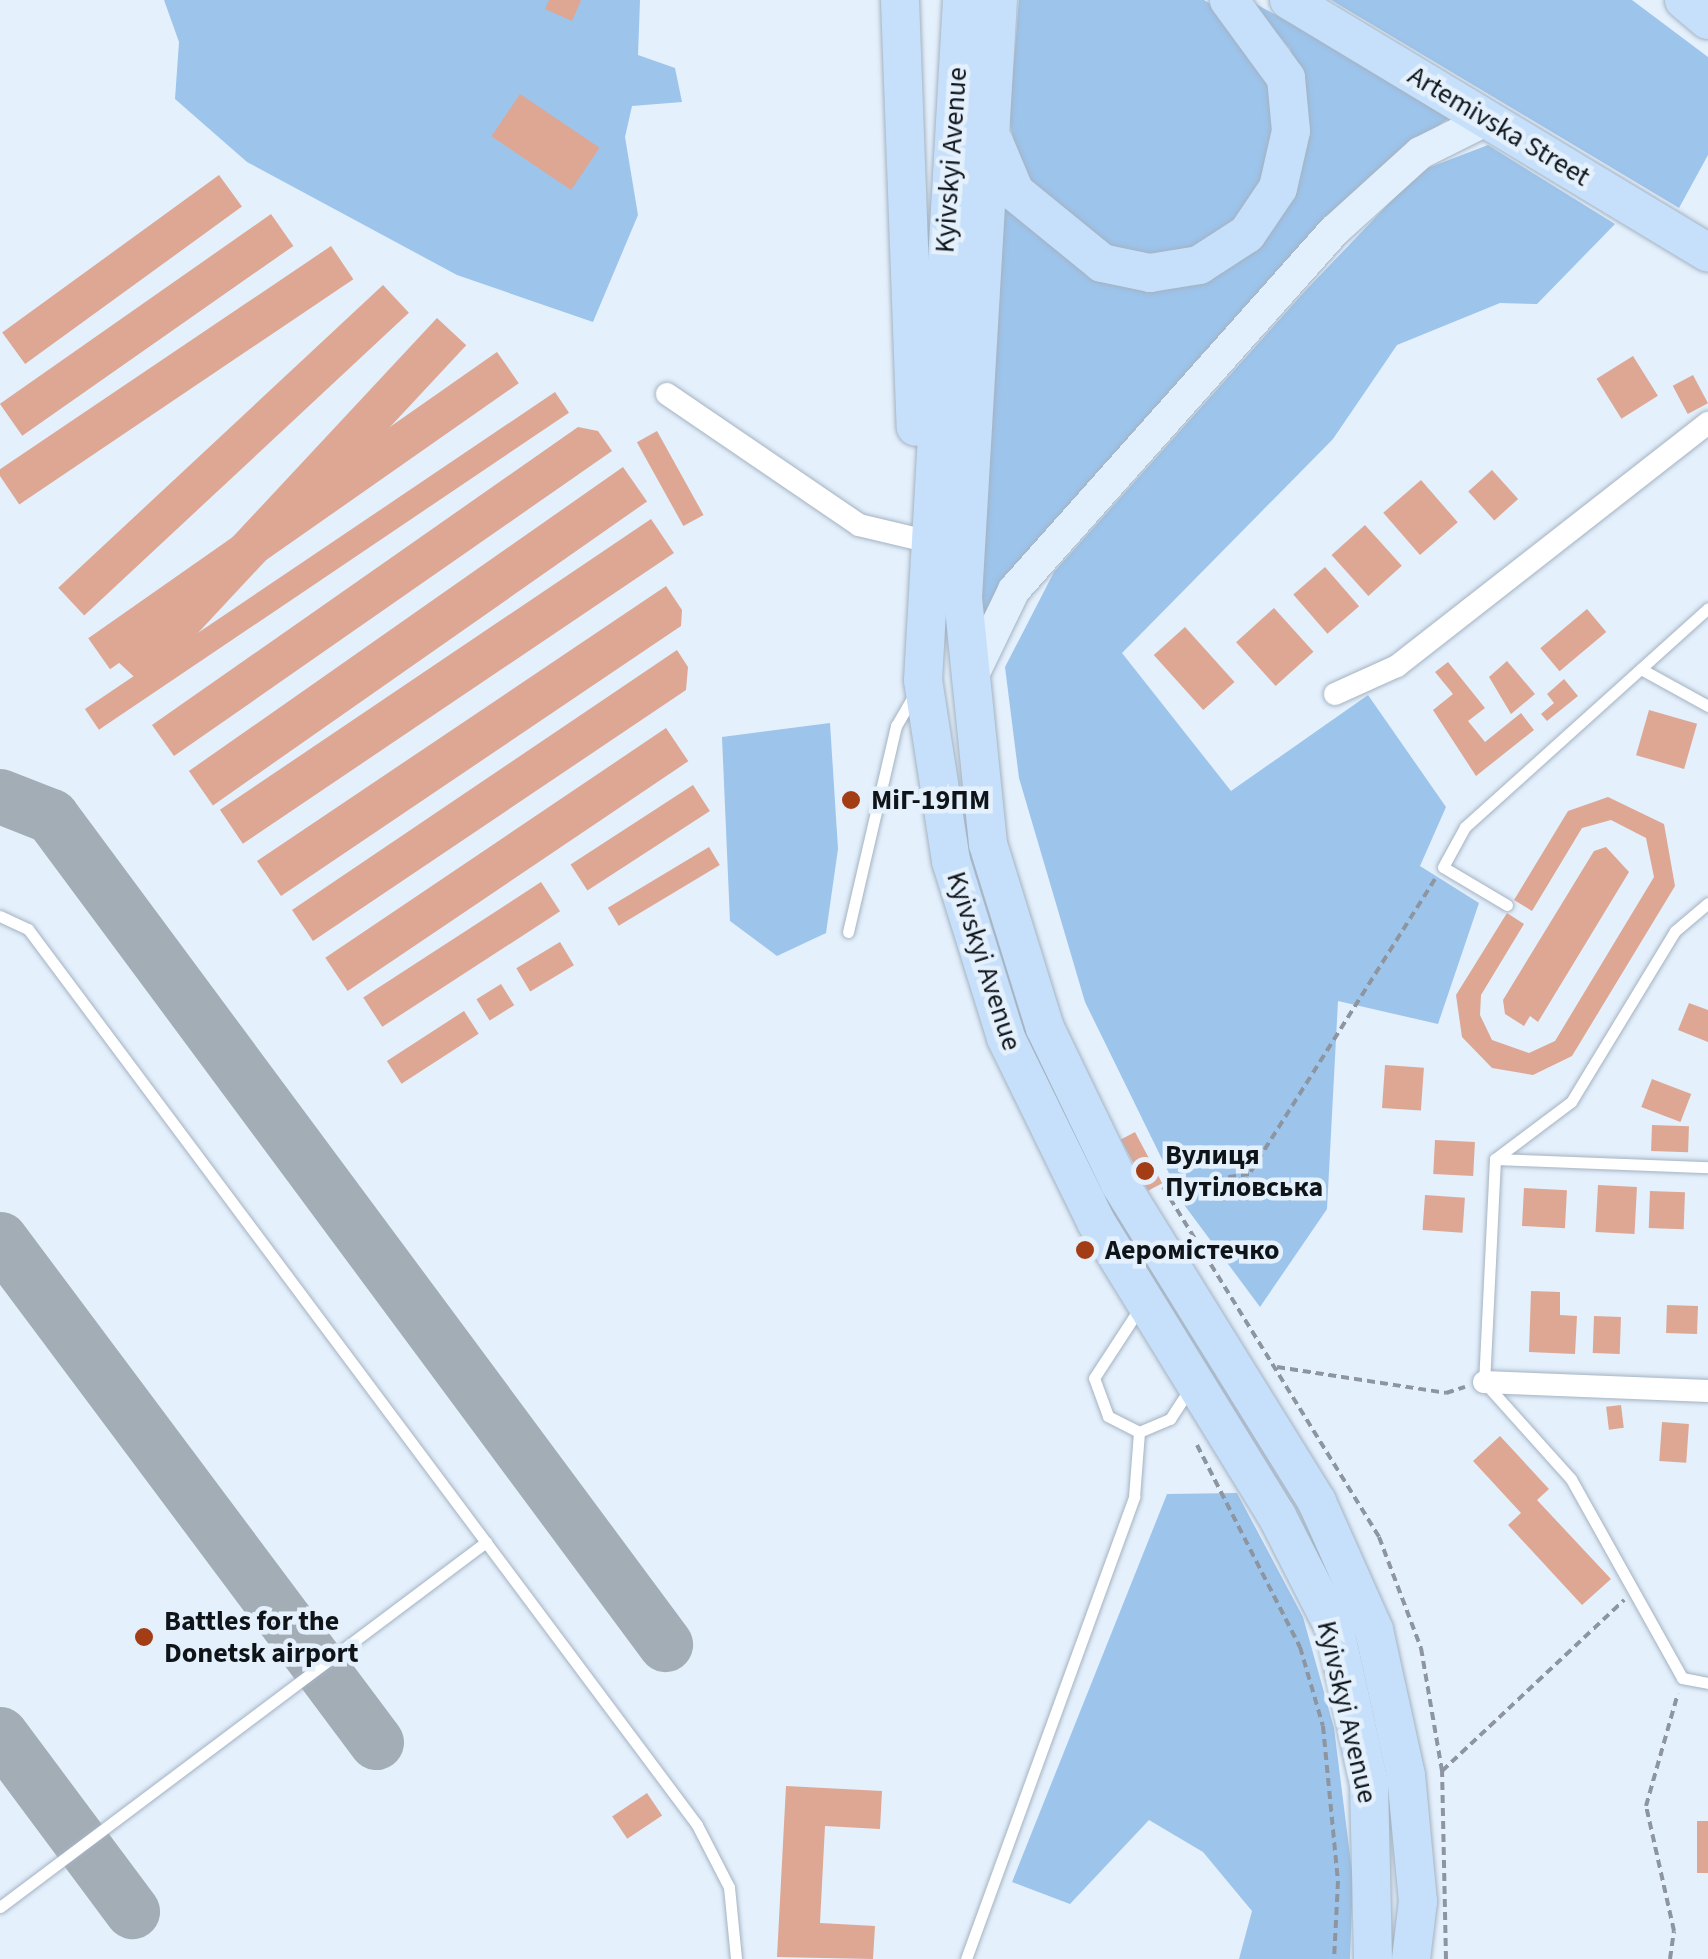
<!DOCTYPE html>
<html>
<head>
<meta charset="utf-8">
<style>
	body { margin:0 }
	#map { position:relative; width:1708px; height:1959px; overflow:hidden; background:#e4f0fc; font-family:"Source Sans 3",sans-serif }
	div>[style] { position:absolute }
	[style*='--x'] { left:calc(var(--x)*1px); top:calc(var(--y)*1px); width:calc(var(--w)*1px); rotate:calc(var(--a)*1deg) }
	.forest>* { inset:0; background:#9dc4eb }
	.taxiway>* { height:55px; margin:-27.5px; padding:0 27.5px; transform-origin:27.5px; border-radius:27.5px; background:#a3adb6 }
	.building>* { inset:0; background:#dda794; transform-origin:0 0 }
	.path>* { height:4px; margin-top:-2px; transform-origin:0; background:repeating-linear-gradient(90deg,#8d96a0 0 8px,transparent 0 13px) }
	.roads { filter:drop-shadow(0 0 2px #a4b2c1) drop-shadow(0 0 2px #a4b2c1) }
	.lane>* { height:11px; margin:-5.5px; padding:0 5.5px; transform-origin:5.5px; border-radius:5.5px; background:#fff }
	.street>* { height:22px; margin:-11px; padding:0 11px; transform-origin:11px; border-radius:11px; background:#fff }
	.secondary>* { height:32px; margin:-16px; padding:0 16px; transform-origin:16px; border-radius:16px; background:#e2f0fd }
	.primary>* { height:38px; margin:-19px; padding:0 19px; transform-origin:19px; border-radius:19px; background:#c6e0fb }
	.dots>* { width:28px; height:28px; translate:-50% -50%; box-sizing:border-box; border:5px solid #e4f0fc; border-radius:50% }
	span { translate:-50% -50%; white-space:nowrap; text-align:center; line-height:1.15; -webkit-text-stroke:9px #e4f0fc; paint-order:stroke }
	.street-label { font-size:28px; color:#0f1419 }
	.poi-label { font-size:28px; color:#0f1419; font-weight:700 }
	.left { translate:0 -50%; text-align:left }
</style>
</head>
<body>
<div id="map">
	<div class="forest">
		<div style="clip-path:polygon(164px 0,640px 0,638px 55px,675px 68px,682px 102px,632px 106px,625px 137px,638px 215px,593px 322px,457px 275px,247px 162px,175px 99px,179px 42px)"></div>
		<div style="clip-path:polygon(1019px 0,1204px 0,1217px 8px,1274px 87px,1278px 132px,1265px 183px,1234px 226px,1179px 261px,1105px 249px,1040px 198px,1018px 161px,1009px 120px)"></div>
		<div style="clip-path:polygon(1248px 0,1457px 112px,1373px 174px,980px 641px,1001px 174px,1061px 252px,1232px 263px,1304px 94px,1290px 49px)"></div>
		<div style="clip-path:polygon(1331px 0,1632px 0,1708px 57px,1708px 155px,1679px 208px)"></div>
		<div style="clip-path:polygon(1488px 145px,1615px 224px,1537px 304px,1500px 303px,1397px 345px,1333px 439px,1122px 653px,1231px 791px,1368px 695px,1446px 807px,1420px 866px,1479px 903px,1438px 1024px,1338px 1001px,1327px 1209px,1260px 1307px,1185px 1206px,1085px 1002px,1019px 778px,1005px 667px,1054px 572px,1305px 291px,1420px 171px)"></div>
		<div style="clip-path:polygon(830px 723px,838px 849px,826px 933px,777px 956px,730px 921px,722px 737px)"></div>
		<div style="clip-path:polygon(1237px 1493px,1303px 1617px,1334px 1728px,1353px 1879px,1350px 1959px,1239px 1959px,1252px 1911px,1203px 1852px,1149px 1820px,1070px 1904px,1012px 1882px,1167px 1494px)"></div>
	</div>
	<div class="taxiway">
		<div style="--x:0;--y:796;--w:55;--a:21.4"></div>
		<div style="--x:51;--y:816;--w:1031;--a:53.44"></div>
		<div style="--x:0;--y:1239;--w:628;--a:53.22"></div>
		<div style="--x:0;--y:1734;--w:221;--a:53.3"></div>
	</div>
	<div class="building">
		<div style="clip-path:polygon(549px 0,581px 0,572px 21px,545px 9px)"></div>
		<div style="left:520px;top:94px;width:96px;height:51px;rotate:34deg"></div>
		<div style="left:219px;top:175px;width:39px;height:268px;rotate:54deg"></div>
		<div style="left:271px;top:214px;width:39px;height:331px;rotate:55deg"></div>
		<div style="left:331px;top:246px;width:40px;height:403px;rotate:56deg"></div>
		<div style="left:383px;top:285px;width:38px;height:444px;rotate:47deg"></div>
		<div style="left:437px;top:318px;width:40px;height:469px;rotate:43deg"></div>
		<div style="left:497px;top:352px;width:38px;height:499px;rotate:55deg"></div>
		<div style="left:1633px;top:356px;width:47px;height:43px;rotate:58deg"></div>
		<div style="left:1693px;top:375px;width:32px;height:23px;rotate:62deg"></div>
		<div style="left:555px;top:392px;width:25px;height:567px;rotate:56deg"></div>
		<div style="clip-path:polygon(578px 427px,598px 431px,612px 451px,174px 756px,152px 725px)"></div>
		<div style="left:657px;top:431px;width:96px;height:23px;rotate:61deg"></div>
		<div style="left:623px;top:467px;width:42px;height:530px;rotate:55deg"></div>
		<div style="left:1492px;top:470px;width:39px;height:32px;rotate:48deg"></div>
		<div style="left:1421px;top:480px;width:56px;height:50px;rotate:49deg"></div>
		<div style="left:651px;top:519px;width:41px;height:520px;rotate:56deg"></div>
		<div style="left:1365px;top:525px;width:55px;height:45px;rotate:48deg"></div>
		<div style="left:1325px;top:567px;width:52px;height:42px;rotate:49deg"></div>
		<div style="clip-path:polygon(666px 586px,682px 610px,681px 626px,281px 896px,257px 861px)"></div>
		<div style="left:1274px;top:608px;width:59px;height:51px;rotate:48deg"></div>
		<div style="left:1587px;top:609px;width:30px;height:61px;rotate:50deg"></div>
		<div style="left:1185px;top:627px;width:74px;height:42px;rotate:48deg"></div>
		<div style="clip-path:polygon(677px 650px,688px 667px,686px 690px,313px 941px,292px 910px)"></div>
		<div style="clip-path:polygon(1507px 661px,1535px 694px,1511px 714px,1489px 677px)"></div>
		<div style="clip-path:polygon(1448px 662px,1485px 708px,1468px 721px,1485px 742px,1521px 713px,1534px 730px,1476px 776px,1433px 710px,1453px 694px,1435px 672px)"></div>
		<div style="clip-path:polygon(1564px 679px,1578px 696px,1547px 721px,1541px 714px,1554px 703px,1547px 694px)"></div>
		<div style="left:1649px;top:710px;width:50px;height:47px;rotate:16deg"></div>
		<div style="left:666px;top:728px;width:40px;height:411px;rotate:56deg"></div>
		<div style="left:693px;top:785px;width:31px;height:146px;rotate:57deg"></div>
		<div style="clip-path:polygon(1608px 797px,1664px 824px,1675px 886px,1572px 1056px,1533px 1075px,1492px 1068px,1462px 1037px,1456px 995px,1507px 913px,1524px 924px,1481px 995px,1480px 1015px,1492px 1040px,1529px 1053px,1555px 1041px,1654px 877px,1646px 838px,1611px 820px,1582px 828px,1532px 911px,1514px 900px,1568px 811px)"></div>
		<div style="left:709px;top:847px;width:21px;height:118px;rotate:59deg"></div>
		<div style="clip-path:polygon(1606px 847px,1629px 872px,1538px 1022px,1530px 1016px,1524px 1026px,1505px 1014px,1503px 1000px,1594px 851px)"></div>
		<div style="left:541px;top:882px;width:35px;height:212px;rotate:57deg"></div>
		<div style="left:560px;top:942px;width:27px;height:51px;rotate:59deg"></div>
		<div style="left:501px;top:984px;width:25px;height:29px;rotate:58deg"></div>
		<div style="clip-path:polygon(1689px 1003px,1708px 1010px,1708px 1042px,1678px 1030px)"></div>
		<div style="left:464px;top:1011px;width:27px;height:92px;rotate:57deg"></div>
		<div style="left:1385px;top:1065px;width:39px;height:43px;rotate:4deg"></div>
		<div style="left:1652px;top:1079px;width:42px;height:30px;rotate:21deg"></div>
		<div style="left:1652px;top:1125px;width:37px;height:26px;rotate:2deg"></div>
		<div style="left:1135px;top:1132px;width:58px;height:16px;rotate:62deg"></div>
		<div style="left:1435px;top:1140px;width:40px;height:34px;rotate:3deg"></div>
		<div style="left:1598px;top:1185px;width:39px;height:47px;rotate:3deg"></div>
		<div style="left:1524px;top:1188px;width:43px;height:38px;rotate:3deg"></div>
		<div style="left:1650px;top:1191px;width:35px;height:37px;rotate:2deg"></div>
		<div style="left:1425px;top:1195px;width:40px;height:35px;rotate:4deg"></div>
		<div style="clip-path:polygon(1531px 1291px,1560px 1292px,1560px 1315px,1577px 1316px,1575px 1354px,1529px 1352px)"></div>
		<div style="left:1667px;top:1305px;width:31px;height:28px;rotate:2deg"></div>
		<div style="left:1594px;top:1316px;width:27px;height:37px;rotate:2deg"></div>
		<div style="left:1621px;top:1405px;width:23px;height:15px;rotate:83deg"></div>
		<div style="left:1662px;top:1422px;width:27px;height:39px;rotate:4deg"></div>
		<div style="clip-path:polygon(1500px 1436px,1549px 1489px,1537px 1500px,1611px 1579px,1582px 1605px,1508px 1525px,1521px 1513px,1473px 1461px)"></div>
		<div style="clip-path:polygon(786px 1786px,882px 1791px,880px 1829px,825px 1826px,820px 1923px,875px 1926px,873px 1959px,777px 1957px)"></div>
		<div style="left:647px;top:1793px;width:27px;height:42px;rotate:56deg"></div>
		<div style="left:1697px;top:1821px;width:11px;height:52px"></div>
	</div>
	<div class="path">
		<div style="--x:1435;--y:879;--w:349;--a:122.2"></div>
		<div style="--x:1249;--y:1174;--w:87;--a:171.4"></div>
		<div style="--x:1163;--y:1187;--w:411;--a:58.3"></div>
		<div style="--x:1379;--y:1537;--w:119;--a:69.3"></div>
		<div style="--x:1421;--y:1648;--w:125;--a:80.3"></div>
		<div style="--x:1277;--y:1367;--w:171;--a:8.7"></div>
		<div style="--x:1446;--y:1393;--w:20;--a:-18"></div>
		<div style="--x:1197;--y:1445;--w:227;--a:63"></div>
		<div style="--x:1300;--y:1647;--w:82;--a:73.8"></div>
		<div style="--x:1323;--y:1726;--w:156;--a:84.5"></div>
		<div style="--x:1338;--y:1881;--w:78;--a:92.9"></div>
		<div style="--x:1446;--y:1959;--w:188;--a:-91.2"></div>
		<div style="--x:1442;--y:1771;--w:250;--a:-43.2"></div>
		<div style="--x:1670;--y:1959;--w:28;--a:-82"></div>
		<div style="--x:1674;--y:1931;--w:128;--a:-102.6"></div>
		<div style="--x:1646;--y:1806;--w:117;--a:-74.2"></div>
	</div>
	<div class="roads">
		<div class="lane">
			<div style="--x:1641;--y:669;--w:77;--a:28.9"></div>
			<div style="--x:1507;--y:905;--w:74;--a:-149.3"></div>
			<div style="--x:1443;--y:867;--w:46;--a:-61.2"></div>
			<div style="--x:1465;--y:827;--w:327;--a:-42"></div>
			<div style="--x:0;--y:916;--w:31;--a:25"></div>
			<div style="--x:28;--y:929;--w:1118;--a:53.25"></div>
			<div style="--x:697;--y:1825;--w:70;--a:62.7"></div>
			<div style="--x:729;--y:1887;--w:72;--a:84.4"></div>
			<div style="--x:848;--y:932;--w:212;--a:-76.9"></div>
			<div style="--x:896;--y:726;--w:39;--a:-60"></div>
			<div style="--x:1495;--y:1159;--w:223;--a:92.8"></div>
			<div style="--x:1484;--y:1382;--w:130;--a:48.1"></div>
			<div style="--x:1571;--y:1479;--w:228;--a:60.8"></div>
			<div style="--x:1682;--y:1678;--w:26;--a:11"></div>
			<div style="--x:1495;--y:1159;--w:95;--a:-36.9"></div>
			<div style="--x:1571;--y:1102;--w:200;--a:-58.7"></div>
			<div style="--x:1675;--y:931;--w:43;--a:-40.3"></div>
			<div style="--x:1495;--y:1159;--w:213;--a:2.2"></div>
			<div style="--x:1139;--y:1432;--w:34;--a:-23"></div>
			<div style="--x:1170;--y:1419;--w:37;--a:-57"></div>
			<div style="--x:0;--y:1907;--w:608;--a:-36.91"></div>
			<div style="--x:966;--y:1959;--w:492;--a:-70"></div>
			<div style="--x:1134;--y:1497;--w:65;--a:-85.6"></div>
			<div style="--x:1139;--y:1432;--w:35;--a:-153"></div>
			<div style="--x:1108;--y:1416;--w:40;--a:-110.2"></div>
			<div style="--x:1094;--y:1378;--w:86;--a:-56.9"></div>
		</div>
		<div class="street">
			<div style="--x:667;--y:394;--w:232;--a:34.3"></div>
			<div style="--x:859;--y:525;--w:69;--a:13.4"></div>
			<div style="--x:1335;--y:694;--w:68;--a:-24.3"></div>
			<div style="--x:1397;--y:666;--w:395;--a:-38"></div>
			<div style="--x:1484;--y:1382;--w:224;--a:2.3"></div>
		</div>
		<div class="secondary">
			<div style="--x:969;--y:683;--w:103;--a:-64.2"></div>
			<div style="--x:1014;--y:590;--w:481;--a:-48.3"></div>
			<div style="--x:1334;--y:231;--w:116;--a:-42.2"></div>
			<div style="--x:1420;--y:153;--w:76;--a:-26.6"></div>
		</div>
		<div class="primary">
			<div style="--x:900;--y:0;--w:427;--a:87.9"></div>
			<div style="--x:962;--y:0;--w:681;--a:93.28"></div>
			<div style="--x:923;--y:680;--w:183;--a:81.2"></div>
			<div style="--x:951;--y:861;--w:185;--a:72.7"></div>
			<div style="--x:1006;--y:1038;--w:205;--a:63.9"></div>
			<div style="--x:1096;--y:1222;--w:345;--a:58.4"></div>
			<div style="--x:1277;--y:1516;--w:128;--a:63"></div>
			<div style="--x:1335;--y:1630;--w:157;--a:77.5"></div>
			<div style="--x:1369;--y:1783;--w:176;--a:88.7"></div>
			<div style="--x:998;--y:0;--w:599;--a:93.35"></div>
			<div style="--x:963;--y:598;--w:247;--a:84.2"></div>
			<div style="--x:988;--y:844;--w:193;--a:72.8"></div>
			<div style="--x:1045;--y:1028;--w:173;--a:64.3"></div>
			<div style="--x:1120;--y:1184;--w:374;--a:58.2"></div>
			<div style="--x:1317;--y:1502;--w:140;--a:66"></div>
			<div style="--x:1374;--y:1630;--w:148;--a:77.6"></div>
			<div style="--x:1406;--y:1775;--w:127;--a:84.6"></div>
			<div style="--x:1418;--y:1901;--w:58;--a:96.9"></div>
			<div style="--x:1289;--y:0;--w:489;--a:31.1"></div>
			<div style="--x:1684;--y:0;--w:31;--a:40"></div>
			<div style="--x:994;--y:142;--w:54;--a:67.2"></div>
			<div style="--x:1015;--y:192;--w:112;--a:39.2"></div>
			<div style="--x:1102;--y:263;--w:49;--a:11.8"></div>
			<div style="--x:1150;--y:273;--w:50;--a:-9.3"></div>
			<div style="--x:1199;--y:265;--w:57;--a:-32.9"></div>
			<div style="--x:1247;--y:234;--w:55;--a:-56"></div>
			<div style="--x:1278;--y:188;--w:58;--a:-77.2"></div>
			<div style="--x:1291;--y:131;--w:53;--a:-95.4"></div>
			<div style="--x:1286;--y:78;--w:97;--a:-126.2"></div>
		</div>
	</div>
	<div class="dots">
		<div style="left:851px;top:800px;background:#a33d15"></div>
		<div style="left:1145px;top:1171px;background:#a33d15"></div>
		<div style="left:1085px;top:1250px;background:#a33d15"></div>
		<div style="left:144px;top:1637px;background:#a33d15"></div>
	</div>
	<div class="street-label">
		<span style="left:1499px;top:126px;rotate:31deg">Artemivska Street</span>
		<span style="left:951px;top:160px;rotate:-86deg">Kyivskyi Avenue</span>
		<span style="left:984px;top:961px;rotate:72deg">Kyivskyi Avenue</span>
		<span style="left:1347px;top:1712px;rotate:77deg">Kyivskyi Avenue</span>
	</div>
	<div class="poi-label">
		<span class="left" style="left:871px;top:800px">МіГ-19ПМ</span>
		<span class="left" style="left:1165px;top:1171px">Вулиця<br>Путіловська</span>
		<span class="left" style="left:1105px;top:1250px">Аеромістечко</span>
		<span class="left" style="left:164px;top:1637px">Battles for the<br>Donetsk airport</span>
	</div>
</div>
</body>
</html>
